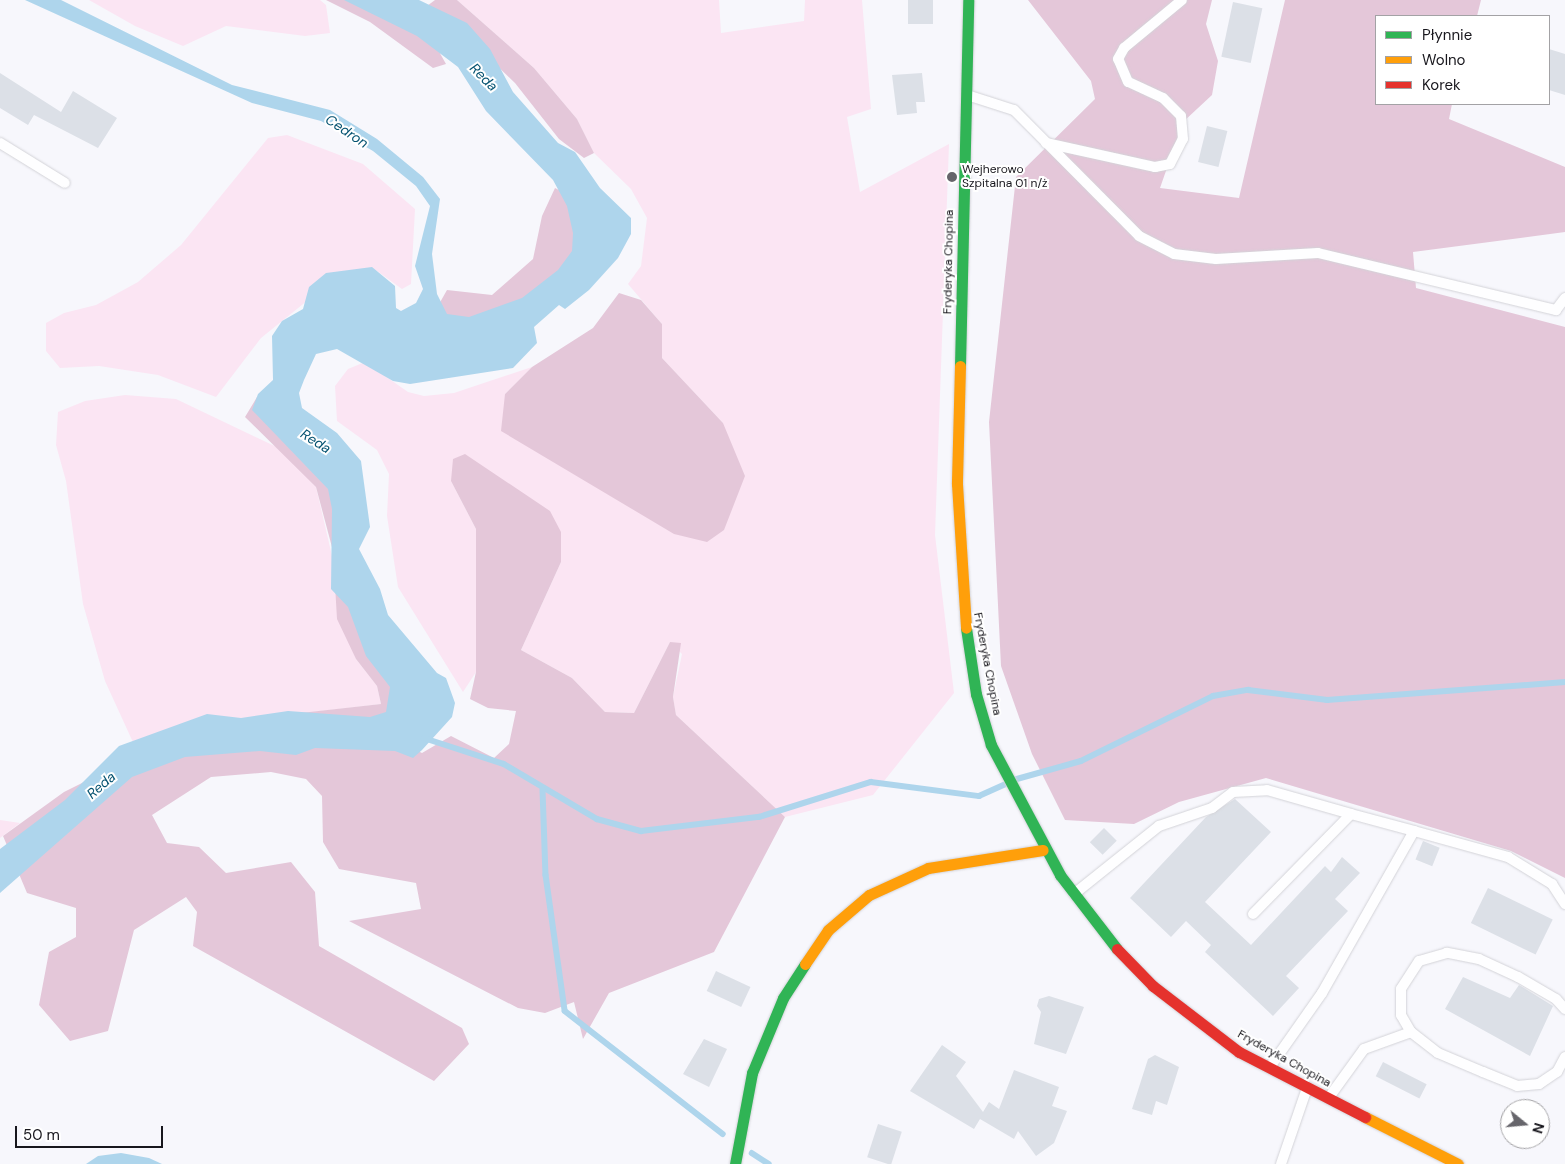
<!DOCTYPE html>
<html>
<head>
<meta charset="utf-8">
<style>
	body { margin:0 }
	#map { position:relative; width:1565px; height:1164px; overflow:hidden; background:#f7f7fc; font-family:"DM Sans",sans-serif }
	div>[style] { position:absolute }
	[style*='--x'] { left:calc(var(--x)*1px); top:calc(var(--y)*1px); width:calc(var(--w)*1px); rotate:calc(var(--a)*1deg) }
	.green>* { inset:0; background:#fbe5f3 }
	.forest>* { inset:0; background:#e4c7d9 }
	.water>* { inset:0; background:#aed5ec }
	.stream>* { height:5.5px; margin:-2.75px; padding:0 2.75px; transform-origin:2.75px; border-radius:2.75px; background:#aed5ec }
	.building>* { inset:0; background:#dce0e7; transform-origin:0 0 }
	.roads { filter:drop-shadow(0 0 1px #d3d3d8) drop-shadow(0 0 1px #d3d3d8) }
	.lane>* { height:10px; margin:-5px; padding:0 5px; transform-origin:5px; border-radius:5px; background:#fefeff }
	.fast>* { height:11px; margin:-5.5px; padding:0 5.5px; transform-origin:5.5px; border-radius:5.5px; background:#30b455 }
	.slow>* { height:11px; margin:-5.5px; padding:0 5.5px; transform-origin:5.5px; border-radius:5.5px; background:#ff9f0a }
	.jam>* { height:11px; margin:-5.5px; padding:0 5.5px; transform-origin:5.5px; border-radius:5.5px; background:#e5322d }
	.dots>* { width:14px; height:14px; translate:-50% -50%; box-sizing:border-box; border:2px solid #fff; border-radius:50% }
	span { translate:-50% -50%; white-space:nowrap; text-align:center; line-height:1.15; -webkit-text-stroke:4px #fff; paint-order:stroke }
	.poi-label { font-size:12px; color:#18171d }
	.left { translate:0 -50%; text-align:left }
	.street-label { font-size:12px; color:#18171d }
	.water-label { font-size:14px; color:#045270; font-style:italic }
	.legend { position:absolute; left:1375px; top:15px; width:175px; height:90px; box-sizing:border-box; background:#fff; border:1px solid #a3a2a5; margin:0; padding:6px 9px; list-style:none; font-size:15px; color:#18171d }
	.legend li { display:flex; align-items:center; gap:10px; height:25px }
	.legend b { width:25px; border:1px solid #a3a2a5 }
	.north { position:absolute; left:1500px; top:1099px; width:50px; height:50px; box-sizing:border-box; background:#fff; border:1px solid #a3a2a5; border-radius:50%; rotate:107deg; font-size:14px; font-weight:700; line-height:20px; text-align:center; color:#18171d }
	.north::after { content:''; display:block; margin:auto; width:18px; height:22px; background:#66656b; clip-path:polygon(50% 0,100% 100%,50% 72%,0 100%) }
	.scale { position:absolute; left:15px; top:1126px; width:148px; height:22px; box-sizing:border-box; border:2px solid #18171d; border-top:0; padding-left:6px; font-size:15px; line-height:18px; white-space:nowrap; color:#18171d; -webkit-text-stroke:4px #fff; paint-order:stroke }
</style>
</head>
<body>
<div id="map">
	<div class="green">
		<div style="clip-path:polygon(89px 0,320px 0,326px 5px,330px 33px,305px 36px,226px 26px,183px 46px,135px 26px)"></div>
		<div style="clip-path:polygon(457px 0,719px 0,721px 33px,804px 21px,805px 0,862px 0,871px 109px,847px 117px,860px 192px,949px 144px,935px 535px,954px 693px,873px 795px,785px 817px,676px 715px,673px 697px,682px 654px,670px 642px,634px 713px,605px 712px,572px 678px,521px 650px,561px 562px,451px 481px,476px 529px,476px 672px,463px 692px,398px 587px,387px 516px,389px 474px,377px 450px,337px 421px,335px 386px,348px 369px,365px 362px,408px 392px,424px 396px,454px 393px,532px 367px,505px 394px,723px 423px,662px 358px,662px 324px,628px 284px,641px 266px,647px 218px,631px 189px,594px 153px,577px 119px,534px 68px)"></div>
		<div style="clip-path:polygon(287px 135px,363px 164px,415px 209px,411px 284px,402px 289px,377px 271px,313px 296px,261px 338px,216px 397px,158px 375px,99px 366px,60px 368px,46px 351px,46px 323px,64px 313px,96px 305px,138px 282px,181px 245px,268px 138px)"></div>
		<div style="clip-path:polygon(125px 395px,176px 399px,283px 450px,316px 487px,356px 659px,377px 686px,381px 704px,221px 723px,137px 751px,105px 681px,83px 604px,66px 481px,56px 445px,58px 412px,85px 401px)"></div>
		<div style="clip-path:polygon(0 820px,20px 823px,0 838px)"></div>
	</div>
	<div class="forest">
		<div style="clip-path:polygon(326px 0,364px 0,437px 48px,446px 64px,433px 68px,370px 22px)"></div>
		<div style="clip-path:polygon(435px 0,457px 0,534px 68px,577px 119px,594px 153px,584px 158px,559px 139px,515px 83px,460px 30px,427px 6px)"></div>
		<div style="clip-path:polygon(1028px 0,1212px 0,1206px 24px,1218px 61px,1212px 95px,1183px 122px,1160px 188px,1239px 198px,1285px 0,1481px 0,1477px 16px,1376px 16px,1376px 104px,1452px 104px,1449px 119px,1565px 167px,1565px 232px,1413px 252px,1416px 288px,1565px 327px,1565px 878px,1511px 851px,1266px 778px,1179px 802px,1134px 824px,1065px 820px,1032px 754px,1001px 666px,989px 422px,1016px 177px,1095px 99px,1091px 81px)"></div>
		<div style="clip-path:polygon(555px 188px,582px 202px,585px 289px,421px 336px,447px 290px,492px 295px,533px 259px,542px 216px)"></div>
		<div style="clip-path:polygon(619px 293px,641px 300px,662px 324px,662px 358px,723px 423px,745px 476px,724px 530px,707px 542px,674px 534px,501px 431px,505px 394px,532px 367px,593px 328px)"></div>
		<div style="clip-path:polygon(257px 397px,316px 450px,400px 687px,393px 739px,422px 753px,451px 736px,494px 758px,509px 744px,516px 711px,488px 708px,470px 699px,476px 672px,476px 529px,451px 481px,453px 459px,465px 454px,550px 511px,561px 532px,561px 562px,521px 650px,572px 678px,605px 712px,634px 713px,670px 642px,681px 643px,673px 697px,676px 715px,785px 817px,714px 952px,609px 993px,583px 1039px,574px 1002px,545px 1013px,518px 1008px,349px 921px,421px 909px,416px 883px,339px 869px,323px 842px,322px 796px,306px 779px,271px 772px,211px 777px,152px 815px,167px 843px,199px 847px,226px 873px,291px 862px,315px 892px,319px 946px,462px 1028px,469px 1044px,434px 1081px,193px 946px,197px 912px,186px 897px,134px 930px,108px 1031px,70px 1041px,39px 1005px,49px 952px,76px 937px,76px 908px,27px 893px,3px 836px,64px 792px,118px 765px,274px 716px,381px 704px,377px 686px,356px 659px,337px 619px,333px 551px,316px 487px,245px 417px)"></div>
	</div>
	<div class="water">
		<div style="clip-path:polygon(25px 0,61px 0,232px 85px,330px 110px,377px 139px,423px 177px,440px 199px,432px 254px,437px 294px,447px 314px,469px 317px,522px 298px,558px 270px,572px 251px,573px 233px,567px 206px,553px 180px,486px 111px,458px 67px,417px 36px,344px 0,419px 0,467px 23px,490px 49px,513px 92px,558px 143px,575px 152px,600px 188px,631px 218px,631px 234px,618px 258px,589px 290px,565px 309px,559px 305px,534px 327px,537px 343px,513px 368px,410px 384px,393px 381px,337px 349px,316px 354px,304px 380px,299px 393px,302px 408px,337px 433px,361px 461px,370px 527px,359px 549px,380px 589px,388px 615px,437px 673px,446px 678px,455px 703px,452px 717px,422px 750px,413px 758px,395px 751px,315px 748px,296px 755px,260px 751px,185px 757px,132px 777px,0 893px,0 849px,65px 800px,119px 746px,207px 714px,241px 718px,288px 711px,370px 717px,386px 712px,390px 687px,366px 656px,348px 607px,331px 589px,332px 509px,328px 489px,252px 410px,258px 394px,273px 380px,272px 336px,282px 321px,303px 309px,309px 287px,326px 273px,372px 267px,395px 286px,396px 308px,401px 311px,416px 303px,423px 289px,415px 266px,430px 206px,416px 186px,373px 151px,321px 121px,252px 103px)"></div>
		<div style="clip-path:polygon(121px 1153px,149px 1158px,162px 1164px,86px 1164px,98px 1156px)"></div>
	</div>
	<div class="stream">
		<div style="--x:424;--y:738;--w:84;--a:18"></div>
		<div style="--x:504;--y:764;--w:108;--a:30.6"></div>
		<div style="--x:597;--y:819;--w:46;--a:15.3"></div>
		<div style="--x:641;--y:831;--w:119;--a:-6.8"></div>
		<div style="--x:759;--y:817;--w:117;--a:-17.4"></div>
		<div style="--x:871;--y:782;--w:109;--a:7.4"></div>
		<div style="--x:979;--y:796;--w:27;--a:-24"></div>
		<div style="--x:1017;--y:779;--w:66;--a:-15.7"></div>
		<div style="--x:1081;--y:761;--w:147;--a:-26.2"></div>
		<div style="--x:1213;--y:696;--w:36;--a:-10"></div>
		<div style="--x:1248;--y:690;--w:80;--a:7.2"></div>
		<div style="--x:1327;--y:700;--w:239;--a:-4.3"></div>
		<div style="--x:543;--y:790;--w:85;--a:88"></div>
		<div style="--x:546;--y:875;--w:137;--a:82"></div>
		<div style="--x:565;--y:1011;--w:200;--a:37.9"></div>
		<div style="--x:752;--y:1153;--w:20;--a:33"></div>
	</div>
	<div class="building">
		<div style="left:908px;top:0;width:25px;height:24px"></div>
		<div style="left:1233px;top:2px;width:30px;height:56px;rotate:12deg"></div>
		<div style="clip-path:polygon(1549px 49px,1565px 54px,1565px 95px,1549px 90px)"></div>
		<div style="clip-path:polygon(0 73px,61px 112px,73px 91px,117px 118px,98px 148px,34px 115px,28px 125px,0 108px)"></div>
		<div style="clip-path:polygon(922px 73px,925px 102px,916px 102px,917px 113px,897px 115px,892px 75px)"></div>
		<div style="left:1207px;top:126px;width:21px;height:37px;rotate:14deg"></div>
		<div style="clip-path:polygon(1235px 799px,1271px 832px,1205px 902px,1251px 945px,1325px 866px,1331px 872px,1342px 857px,1360px 873px,1335px 899px,1348px 911px,1286px 976px,1299px 988px,1273px 1016px,1205px 952px,1211px 945px,1186px 921px,1171px 937px,1130px 898px,1206px 817px)"></div>
		<div style="left:1104px;top:828px;width:18px;height:20px;rotate:45deg"></div>
		<div style="left:1423px;top:841px;width:18px;height:20px;rotate:22deg"></div>
		<div style="left:1488px;top:888px;width:72px;height:39px;rotate:26deg"></div>
		<div style="left:716px;top:971px;width:38px;height:22px;rotate:25deg"></div>
		<div style="clip-path:polygon(1463px 977px,1510px 998px,1519px 985px,1553px 1006px,1530px 1056px,1445px 1009px)"></div>
		<div style="clip-path:polygon(1049px 996px,1084px 1007px,1066px 1054px,1034px 1044px,1041px 1012px,1037px 1006px,1039px 999px)"></div>
		<div style="clip-path:polygon(704px 1039px,727px 1049px,709px 1087px,683px 1074px)"></div>
		<div style="clip-path:polygon(942px 1045px,966px 1062px,956px 1076px,983px 1112px,989px 1102px,999px 1109px,1014px 1070px,1059px 1087px,1052px 1106px,1067px 1111px,1054px 1143px,1036px 1156px,1018px 1131px,1014px 1139px,980px 1119px,974px 1129px,910px 1091px)"></div>
		<div style="clip-path:polygon(1155px 1055px,1179px 1067px,1167px 1105px,1156px 1101px,1152px 1115px,1132px 1109px,1148px 1059px)"></div>
		<div style="left:1383px;top:1062px;width:49px;height:16px;rotate:27deg"></div>
		<div style="left:878px;top:1124px;width:25px;height:35px;rotate:18deg"></div>
	</div>
	<div class="roads">
		<div class="lane">
			<div style="--x:967;--y:95;--w:49;--a:17.7"></div>
			<div style="--x:1014;--y:110;--w:177;--a:45.2"></div>
			<div style="--x:1139;--y:236;--w:39;--a:27"></div>
			<div style="--x:1174;--y:254;--w:42;--a:6.8"></div>
			<div style="--x:1216;--y:259;--w:102;--a:-3.4"></div>
			<div style="--x:1318;--y:253;--w:245;--a:13.5"></div>
			<div style="--x:1556;--y:310;--w:15;--a:-53"></div>
			<div style="--x:0;--y:143;--w:76;--a:31.6"></div>
			<div style="--x:1046;--y:143;--w:112;--a:12.4"></div>
			<div style="--x:1155;--y:167;--w:15;--a:-11"></div>
			<div style="--x:1170;--y:164;--w:28;--a:-63"></div>
			<div style="--x:1183;--y:139;--w:23;--a:-95"></div>
			<div style="--x:1181;--y:116;--w:25;--a:-135"></div>
			<div style="--x:1163;--y:98;--w:38;--a:-155"></div>
			<div style="--x:1128;--y:82;--w:25;--a:-113"></div>
			<div style="--x:1118;--y:59;--w:13;--a:-61"></div>
			<div style="--x:1124;--y:48;--w:75;--a:-39.6"></div>
			<div style="--x:1414;--y:831;--w:98;--a:15.5"></div>
			<div style="--x:1508;--y:857;--w:52;--a:31.5"></div>
			<div style="--x:1552;--y:884;--w:24;--a:57"></div>
			<div style="--x:1074;--y:894;--w:109;--a:-38.7"></div>
			<div style="--x:1159;--y:826;--w:56;--a:-18.8"></div>
			<div style="--x:1212;--y:808;--w:26;--a:-37"></div>
			<div style="--x:1233;--y:792;--w:34;--a:-3"></div>
			<div style="--x:1267;--y:790;--w:87;--a:15.9"></div>
			<div style="--x:1253;--y:914;--w:140;--a:-45.6"></div>
			<div style="--x:1351;--y:814;--w:65;--a:15.1"></div>
			<div style="--x:1414;--y:831;--w:186;--a:119.6"></div>
			<div style="--x:1322;--y:993;--w:90;--a:125.1"></div>
			<div style="--x:1565;--y:1009;--w:13;--a:-132"></div>
			<div style="--x:1556;--y:999;--w:44;--a:-149.9"></div>
			<div style="--x:1518;--y:977;--w:43;--a:-155.2"></div>
			<div style="--x:1479;--y:959;--w:33;--a:-169"></div>
			<div style="--x:1447;--y:953;--w:29;--a:164"></div>
			<div style="--x:1419;--y:961;--w:33;--a:123"></div>
			<div style="--x:1401;--y:989;--w:26;--a:90"></div>
			<div style="--x:1401;--y:1015;--w:20;--a:60"></div>
			<div style="--x:1411;--y:1032;--w:34;--a:38"></div>
			<div style="--x:1438;--y:1053;--w:49;--a:22.9"></div>
			<div style="--x:1483;--y:1072;--w:37;--a:22"></div>
			<div style="--x:1517;--y:1086;--w:22;--a:-5"></div>
			<div style="--x:1539;--y:1084;--w:22;--a:-34"></div>
			<div style="--x:1557;--y:1072;--w:17;--a:-62"></div>
			<div style="--x:1330;--y:1096;--w:58;--a:-54.1"></div>
			<div style="--x:1364;--y:1049;--w:50;--a:-19.9"></div>
			<div style="--x:1281;--y:1164;--w:80;--a:-71.1"></div>
		</div>
		<div class="fast">
			<div style="--x:960;--y:366;--w:366;--a:-88.7"></div>
			<div style="--x:966;--y:628;--w:67;--a:81.4"></div>
			<div style="--x:976;--y:694;--w:53;--a:73.6"></div>
			<div style="--x:991;--y:745;--w:147;--a:62"></div>
			<div style="--x:1060;--y:875;--w:93;--a:52.4"></div>
			<div style="--x:735;--y:1164;--w:93;--a:-79.4"></div>
			<div style="--x:752;--y:1073;--w:81;--a:-67.5"></div>
			<div style="--x:783;--y:998;--w:40;--a:-57.1"></div>
		</div>
		<div class="slow">
			<div style="--x:960;--y:366;--w:118;--a:91.5"></div>
			<div style="--x:957;--y:484;--w:144;--a:86.4"></div>
			<div style="--x:805;--y:964;--w:41;--a:-55.9"></div>
			<div style="--x:828;--y:930;--w:54;--a:-40.5"></div>
			<div style="--x:869;--y:895;--w:65;--a:-24.6"></div>
			<div style="--x:928;--y:868;--w:116;--a:-8.9"></div>
			<div style="--x:1365;--y:1117;--w:104;--a:26.8"></div>
		</div>
		<div class="jam">
			<div style="--x:1117;--y:949;--w:52;--a:45.8"></div>
			<div style="--x:1153;--y:986;--w:108;--a:37.5"></div>
			<div style="--x:1239;--y:1052;--w:142;--a:27.3"></div>
		</div>
	</div>
	<div class="dots">
		<div style="left:952px;top:177px;background:#66656b"></div>
	</div>
	<div class="poi-label">
		<span class="left" style="left:962px;top:177px">Wejherowo<br>Szpitalna 01 n/ż</span>
	</div>
	<div class="street-label">
		<span style="left:949px;top:262px;rotate:-89deg">Fryderyka Chopina</span>
		<span style="left:987px;top:664px;rotate:79deg">Fryderyka Chopina</span>
		<span style="left:1284px;top:1059px;rotate:29deg">Fryderyka Chopina</span>
	</div>
	<div class="water-label">
		<span style="left:484px;top:77px;rotate:45deg">Reda</span>
		<span style="left:347px;top:131px;rotate:34deg">Cedron</span>
		<span style="left:316px;top:441px;rotate:32deg">Reda</span>
		<span style="left:101px;top:785px;rotate:-41deg">Reda</span>
	</div>
	<ul class="legend">
	<li><b style="height:6px;background:#30b455"></b>Płynnie</li>
	<li><b style="height:6px;background:#ff9f0a"></b>Wolno</li>
	<li><b style="height:6px;background:#e5322d"></b>Korek</li>
	</ul>
	<div class="north">N</div>
	<div class="scale">50 m</div>
</div>
</body>
</html>
